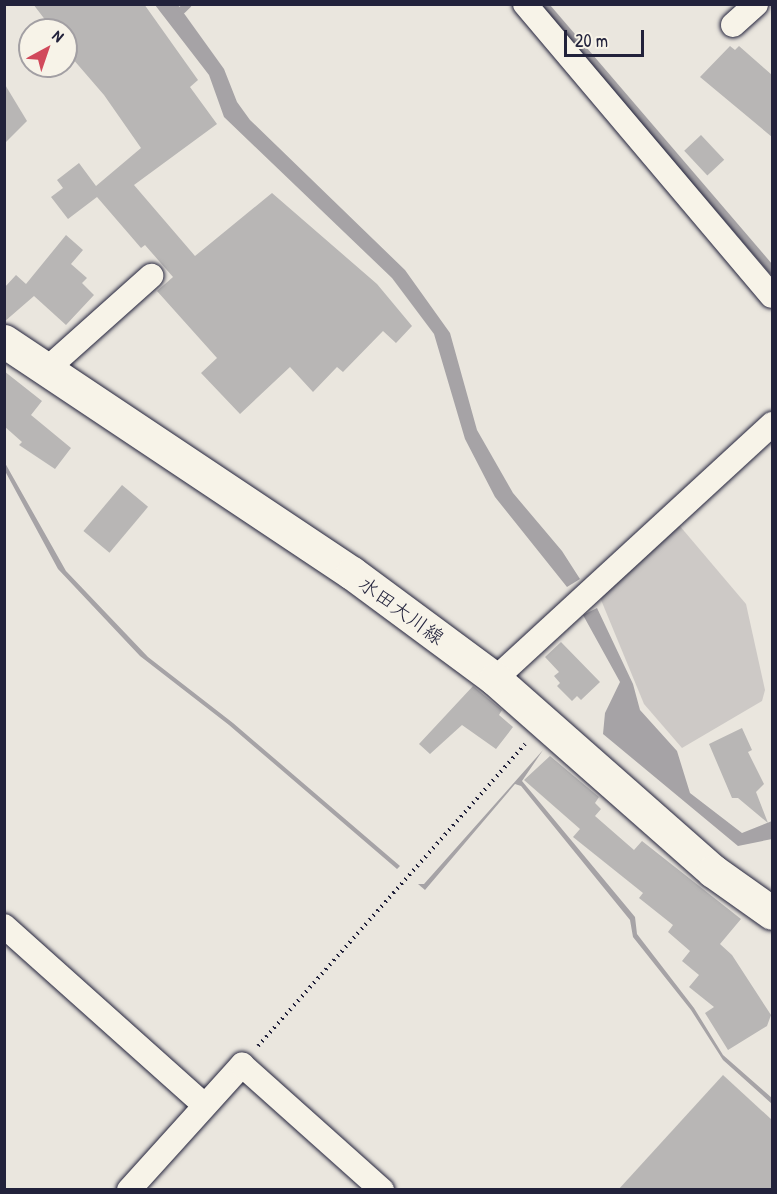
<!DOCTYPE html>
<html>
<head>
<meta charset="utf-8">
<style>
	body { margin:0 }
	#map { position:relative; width:777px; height:1194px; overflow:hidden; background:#eae6de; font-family:"Patrick Hand","Klee One",sans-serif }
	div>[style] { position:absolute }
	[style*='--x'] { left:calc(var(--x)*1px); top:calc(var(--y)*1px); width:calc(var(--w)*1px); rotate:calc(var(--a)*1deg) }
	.green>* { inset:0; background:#cdc9c6 }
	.water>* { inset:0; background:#a6a3a6 }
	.stream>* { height:8px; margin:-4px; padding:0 4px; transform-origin:4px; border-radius:4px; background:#a6a3a6 }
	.building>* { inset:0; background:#b8b6b5; transform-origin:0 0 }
	.path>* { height:4px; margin-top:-2px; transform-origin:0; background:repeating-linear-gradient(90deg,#22223b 0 1.5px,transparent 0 6px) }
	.roads { filter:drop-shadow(0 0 2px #22223b) drop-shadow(0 0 2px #22223b) }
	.street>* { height:24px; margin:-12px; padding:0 12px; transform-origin:12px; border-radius:12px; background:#f7f3e8 }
	.secondary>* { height:33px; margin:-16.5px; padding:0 16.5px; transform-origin:16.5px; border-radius:16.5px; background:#f7f3e8 }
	span { translate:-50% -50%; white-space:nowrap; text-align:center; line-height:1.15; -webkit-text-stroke:5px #f7f3e8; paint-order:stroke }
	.street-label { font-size:20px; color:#22223b }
	.frame { position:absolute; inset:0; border:6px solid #22223b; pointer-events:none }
	.north { position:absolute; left:18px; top:18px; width:60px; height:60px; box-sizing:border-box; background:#f7f3e8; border:2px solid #a29fa3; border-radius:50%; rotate:40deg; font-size:16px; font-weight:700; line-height:24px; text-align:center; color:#22223b }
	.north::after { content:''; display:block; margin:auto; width:21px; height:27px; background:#d1495b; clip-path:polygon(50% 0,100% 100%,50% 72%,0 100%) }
	.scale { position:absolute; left:564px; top:30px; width:80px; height:27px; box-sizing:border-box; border:3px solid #22223b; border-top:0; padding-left:8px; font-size:18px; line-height:21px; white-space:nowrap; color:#22223b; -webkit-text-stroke:4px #f7f3e8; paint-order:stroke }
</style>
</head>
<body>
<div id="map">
	<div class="green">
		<div style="clip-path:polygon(679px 525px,746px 604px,765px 690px,762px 701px,682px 748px,644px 704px,599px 595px)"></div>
	</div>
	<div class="water">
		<div style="clip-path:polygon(155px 5px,178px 5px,224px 69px,237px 102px,250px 120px,405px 270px,450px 333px,477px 430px,513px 493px,562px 551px,580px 579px,567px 587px,495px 497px,465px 439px,434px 334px,392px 278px,224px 117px,209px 75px)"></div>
		<div style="clip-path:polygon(5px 463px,66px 571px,148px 657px,233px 723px,400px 866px,397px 869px,229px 725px,140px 656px,58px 569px,5px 471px)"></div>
		<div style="clip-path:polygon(597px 608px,633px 684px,640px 710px,677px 751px,690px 793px,742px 833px,772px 821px,772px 839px,738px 846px,603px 734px,605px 713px,620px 682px,583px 615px)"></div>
		<div style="clip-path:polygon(543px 750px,522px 781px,635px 917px,637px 934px,694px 1008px,723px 1055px,772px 1098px,772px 1104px,723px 1060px,691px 1010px,633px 937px,630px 920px,521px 786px,515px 784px,425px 890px,418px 884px,424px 884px)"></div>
	</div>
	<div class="stream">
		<div style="--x:544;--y:4;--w:350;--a:49.4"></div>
		<div style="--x:182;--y:10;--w:8;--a:-45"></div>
	</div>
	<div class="building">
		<div style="clip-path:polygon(33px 4px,144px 4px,198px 80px,190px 87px,217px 124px,134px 185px,195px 256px,272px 193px,377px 284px,412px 326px,396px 343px,383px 331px,343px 372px,337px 367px,313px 392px,290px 367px,240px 414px,201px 373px,217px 358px,157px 291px,173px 277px,145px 245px,141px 248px,97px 197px,68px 219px,51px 197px,63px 188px,57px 180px,79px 163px,96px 186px,141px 148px,104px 95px,66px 51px,66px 30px,53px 30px)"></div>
		<div style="clip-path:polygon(730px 46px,735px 50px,739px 46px,772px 75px,772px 137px,700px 77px)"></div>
		<div style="clip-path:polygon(4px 83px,27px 121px,4px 144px)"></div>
		<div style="left:701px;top:135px;width:34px;height:23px;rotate:47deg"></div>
		<div style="clip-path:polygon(66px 235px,83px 250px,71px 264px,87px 278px,82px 283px,94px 295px,66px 325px,34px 296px,4px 322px,4px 288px,16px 275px,26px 284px)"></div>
		<div style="clip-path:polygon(4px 371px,42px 401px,31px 415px,71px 448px,55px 469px,19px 445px,22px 442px,4px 426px)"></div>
		<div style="left:122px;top:485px;width:34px;height:60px;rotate:40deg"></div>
		<div style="clip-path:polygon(561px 642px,600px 682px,581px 700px,577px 696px,572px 701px,557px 686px,560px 683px,554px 676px,559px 672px,545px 657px)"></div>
		<div style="clip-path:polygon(473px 686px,502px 710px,499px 715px,513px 727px,496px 749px,462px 725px,430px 754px,419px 744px)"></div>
		<div style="clip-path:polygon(742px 728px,752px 750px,748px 752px,764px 784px,756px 792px,768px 823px,738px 798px,732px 798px,709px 744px)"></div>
		<div style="clip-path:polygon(550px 756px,599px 797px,595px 803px,601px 809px,595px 816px,634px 850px,642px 841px,741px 919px,720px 944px,732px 955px,771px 1015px,767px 1026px,728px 1050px,705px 1013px,714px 1007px,689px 987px,699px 975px,682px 961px,690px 951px,668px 932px,673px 925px,639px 898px,643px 893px,573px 837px,580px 829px,524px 780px)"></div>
		<div style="clip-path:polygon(723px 1075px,772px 1120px,772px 1190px,618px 1190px)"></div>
	</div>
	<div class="path">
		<div style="--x:258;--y:1046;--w:403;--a:-48.5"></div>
	</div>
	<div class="roads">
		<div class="street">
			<div style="--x:525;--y:4;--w:382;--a:49.8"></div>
			<div style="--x:733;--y:25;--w:31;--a:-42"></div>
			<div style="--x:47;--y:369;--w:140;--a:-41.8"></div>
			<div style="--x:495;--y:679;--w:377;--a:-42.6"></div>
			<div style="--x:4;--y:926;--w:268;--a:41.8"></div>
			<div style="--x:129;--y:1190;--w:169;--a:-47.9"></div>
			<div style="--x:242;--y:1065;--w:188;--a:41.8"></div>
		</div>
		<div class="secondary">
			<div style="--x:4;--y:341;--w:418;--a:33.7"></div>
			<div style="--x:352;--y:573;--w:178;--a:36.5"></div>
			<div style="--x:495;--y:679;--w:290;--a:41.4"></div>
			<div style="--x:713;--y:871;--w:72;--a:35.4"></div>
		</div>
	</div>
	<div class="street-label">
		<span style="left:402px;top:610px;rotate:36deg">水田大川線</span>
	</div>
	<div class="frame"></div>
	<div class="north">N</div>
	<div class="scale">20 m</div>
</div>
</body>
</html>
